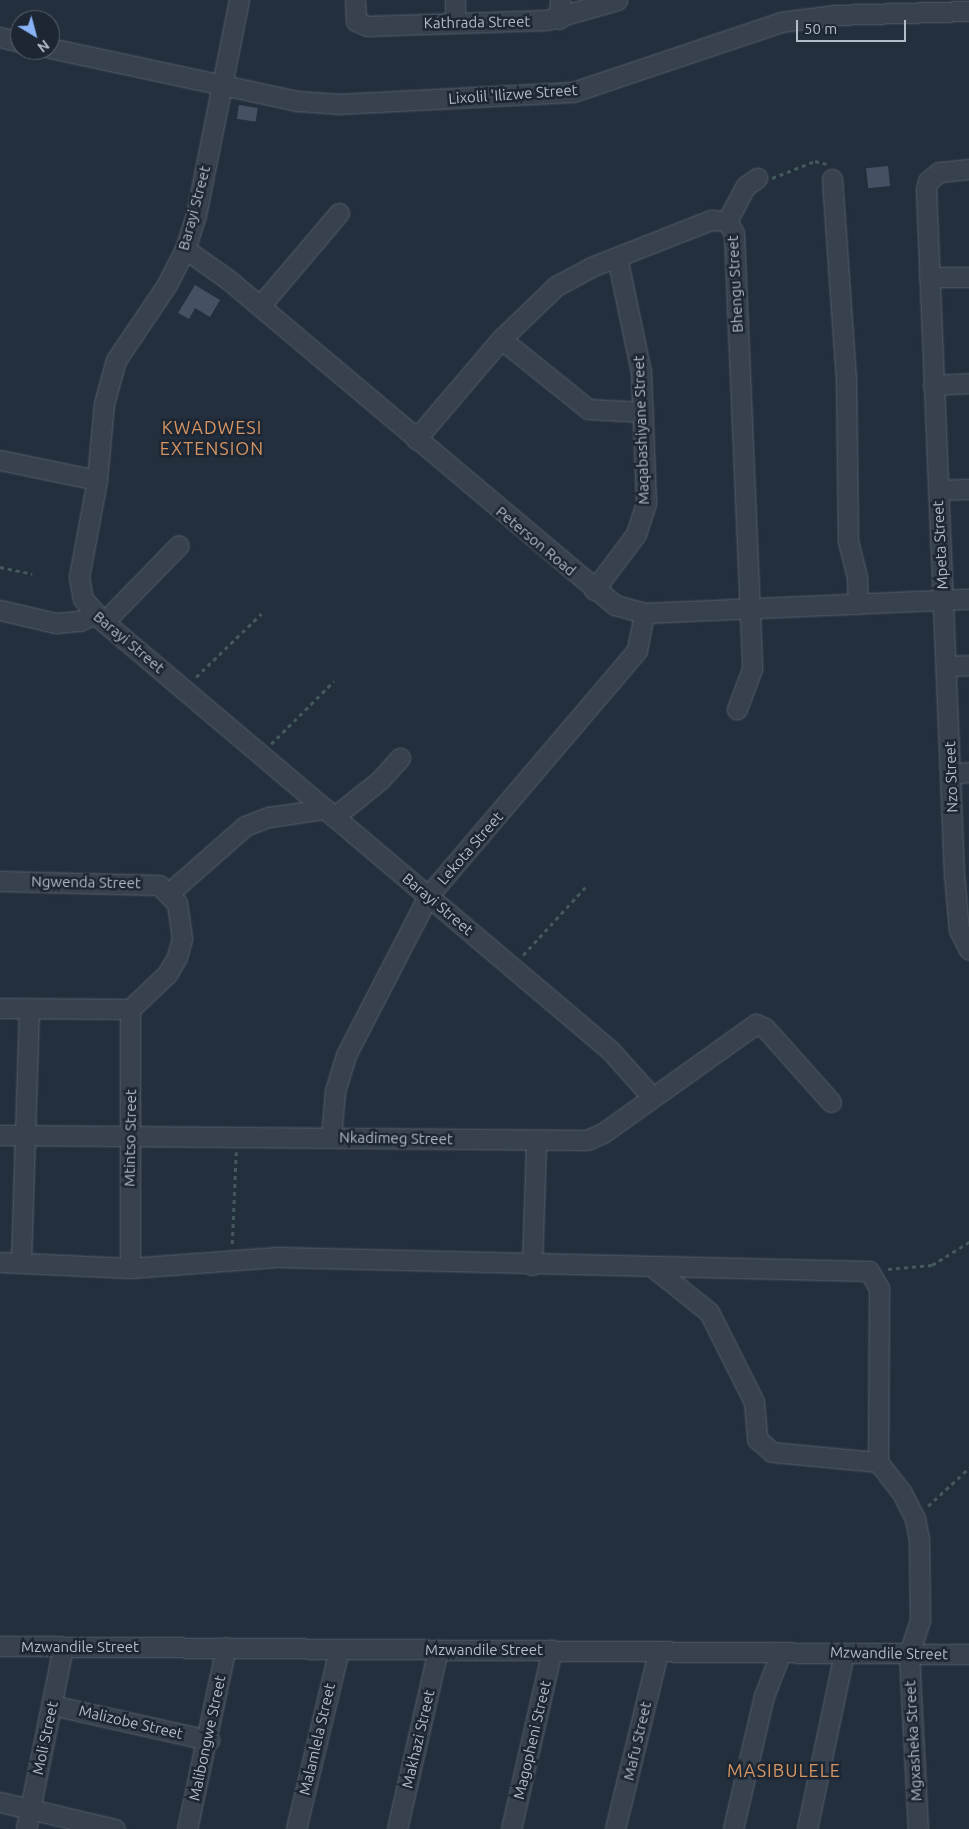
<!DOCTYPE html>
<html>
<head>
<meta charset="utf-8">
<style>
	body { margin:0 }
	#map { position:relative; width:969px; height:1829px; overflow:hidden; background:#242f3e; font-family:Ubuntu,sans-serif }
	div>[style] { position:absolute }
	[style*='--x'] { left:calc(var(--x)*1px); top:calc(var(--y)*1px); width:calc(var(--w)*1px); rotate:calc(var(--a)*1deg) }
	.building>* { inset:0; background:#455162; transform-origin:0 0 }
	.path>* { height:2.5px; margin-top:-1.25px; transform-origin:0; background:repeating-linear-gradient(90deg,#44595c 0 4px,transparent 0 8px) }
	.roads { filter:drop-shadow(0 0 1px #565f6c) drop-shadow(0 0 1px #565f6c) }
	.minor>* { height:19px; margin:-9.5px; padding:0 9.5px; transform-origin:9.5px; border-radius:9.5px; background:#38414e }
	span { translate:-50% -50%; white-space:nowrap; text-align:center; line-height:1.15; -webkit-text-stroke:5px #1d2633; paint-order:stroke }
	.street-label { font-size:15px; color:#b4bcc9 }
	.quarter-label { font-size:18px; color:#d59563; letter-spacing:1px }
	.north { position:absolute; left:10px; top:10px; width:50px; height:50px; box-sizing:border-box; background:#1d2633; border:1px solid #59626f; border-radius:50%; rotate:143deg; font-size:14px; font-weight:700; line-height:20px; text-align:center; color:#b4bcc9 }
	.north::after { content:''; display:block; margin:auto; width:18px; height:22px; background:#8ab4f8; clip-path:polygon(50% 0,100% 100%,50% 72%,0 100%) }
	.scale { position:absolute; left:796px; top:20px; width:110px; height:22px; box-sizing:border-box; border:2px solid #b4bcc9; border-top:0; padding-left:6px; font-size:15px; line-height:18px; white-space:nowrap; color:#b4bcc9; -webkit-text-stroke:4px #1d2633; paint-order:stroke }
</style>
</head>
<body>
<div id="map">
	<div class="building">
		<div style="left:239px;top:105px;width:19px;height:14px;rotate:9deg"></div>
		<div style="left:888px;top:166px;width:20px;height:22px;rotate:84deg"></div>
		<div style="clip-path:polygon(195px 285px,220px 300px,210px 317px,195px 308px,189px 319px,178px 313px)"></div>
	</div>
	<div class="path">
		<div style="--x:772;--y:178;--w:46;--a:-21.6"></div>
		<div style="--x:815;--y:161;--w:12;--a:14"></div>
		<div style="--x:0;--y:567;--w:33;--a:12"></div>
		<div style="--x:196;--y:677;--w:91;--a:-44.1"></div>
		<div style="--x:271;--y:744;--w:89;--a:-45"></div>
		<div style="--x:523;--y:955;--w:96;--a:-47.5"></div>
		<div style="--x:232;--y:1244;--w:92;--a:-87.5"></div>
		<div style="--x:888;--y:1269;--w:44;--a:-5.2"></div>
		<div style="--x:932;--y:1265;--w:44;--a:-31.9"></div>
		<div style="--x:928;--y:1506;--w:56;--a:-42.8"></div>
	</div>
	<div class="roads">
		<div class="minor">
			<div style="--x:239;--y:0;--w:219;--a:101.3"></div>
			<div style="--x:196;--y:215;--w:36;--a:108"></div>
			<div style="--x:185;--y:249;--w:38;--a:117"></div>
			<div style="--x:168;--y:283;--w:93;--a:124"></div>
			<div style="--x:116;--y:360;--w:46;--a:105.3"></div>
			<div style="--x:104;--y:404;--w:76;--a:95.3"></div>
			<div style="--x:97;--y:480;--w:99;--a:100.5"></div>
			<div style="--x:79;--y:577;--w:22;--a:80"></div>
			<div style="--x:83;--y:599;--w:31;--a:48"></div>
			<div style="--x:104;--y:622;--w:663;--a:40.23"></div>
			<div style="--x:610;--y:1050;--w:63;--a:48.2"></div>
			<div style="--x:355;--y:0;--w:21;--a:87"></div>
			<div style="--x:356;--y:21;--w:12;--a:24"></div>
			<div style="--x:367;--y:26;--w:180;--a:-1.9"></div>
			<div style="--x:547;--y:20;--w:73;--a:-15.9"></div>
			<div style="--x:455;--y:0;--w:21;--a:90"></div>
			<div style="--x:559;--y:19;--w:19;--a:-87"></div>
			<div style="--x:0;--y:37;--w:21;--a:14"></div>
			<div style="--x:50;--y:48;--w:254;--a:12.1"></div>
			<div style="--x:298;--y:101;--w:39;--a:4"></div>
			<div style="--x:337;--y:104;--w:236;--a:-2.9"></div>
			<div style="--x:573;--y:92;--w:219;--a:-18.6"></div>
			<div style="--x:781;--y:22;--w:53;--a:-7.5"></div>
			<div style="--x:834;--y:15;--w:135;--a:-1.7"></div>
			<div style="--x:969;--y:169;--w:30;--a:174"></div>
			<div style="--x:939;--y:172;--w:14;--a:141"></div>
			<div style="--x:928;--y:181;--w:8;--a:104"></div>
			<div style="--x:926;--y:189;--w:686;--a:87.66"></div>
			<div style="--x:954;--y:874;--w:56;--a:84.9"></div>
			<div style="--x:959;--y:930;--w:22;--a:63"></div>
			<div style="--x:832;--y:179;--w:199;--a:86"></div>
			<div style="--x:846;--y:378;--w:163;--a:89.3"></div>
			<div style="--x:848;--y:541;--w:38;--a:76"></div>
			<div style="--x:857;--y:578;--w:26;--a:88"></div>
			<div style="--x:727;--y:221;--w:40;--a:-62"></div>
			<div style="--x:746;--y:186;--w:14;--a:-36"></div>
			<div style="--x:185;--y:249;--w:55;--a:35.4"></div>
			<div style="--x:230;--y:281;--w:503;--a:40.08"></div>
			<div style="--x:615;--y:605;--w:30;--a:15"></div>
			<div style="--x:644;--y:613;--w:325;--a:-2.5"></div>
			<div style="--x:929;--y:277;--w:40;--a:0"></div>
			<div style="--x:260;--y:306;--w:122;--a:-49.7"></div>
			<div style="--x:501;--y:339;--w:112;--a:38.8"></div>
			<div style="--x:588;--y:409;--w:55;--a:3.1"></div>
			<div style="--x:933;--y:385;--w:36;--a:-3"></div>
			<div style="--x:416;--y:439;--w:131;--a:-49.6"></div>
			<div style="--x:501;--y:339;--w:76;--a:-43.9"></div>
			<div style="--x:556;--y:286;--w:40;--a:-28"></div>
			<div style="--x:591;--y:267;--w:129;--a:-21.4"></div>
			<div style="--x:711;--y:220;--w:16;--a:4"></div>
			<div style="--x:727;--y:221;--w:14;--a:60"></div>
			<div style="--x:734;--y:233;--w:436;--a:87.6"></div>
			<div style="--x:752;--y:669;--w:43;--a:110.6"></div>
			<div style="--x:0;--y:460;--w:99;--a:11.7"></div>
			<div style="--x:938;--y:490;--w:31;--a:-2"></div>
			<div style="--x:594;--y:590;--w:70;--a:-53.1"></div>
			<div style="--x:636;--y:534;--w:33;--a:-72"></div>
			<div style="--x:646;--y:503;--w:131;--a:-92.2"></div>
			<div style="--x:641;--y:372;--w:117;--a:-101.8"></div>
			<div style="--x:0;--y:610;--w:57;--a:13.1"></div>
			<div style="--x:56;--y:623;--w:24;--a:-5"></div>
			<div style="--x:80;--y:621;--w:17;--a:-25"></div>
			<div style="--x:104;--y:622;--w:107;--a:-45.8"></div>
			<div style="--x:946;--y:666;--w:23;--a:-2"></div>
			<div style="--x:951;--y:774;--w:18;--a:-6"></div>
			<div style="--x:334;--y:817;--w:59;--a:-38.8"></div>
			<div style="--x:380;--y:780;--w:30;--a:-48"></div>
			<div style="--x:0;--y:881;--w:159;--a:1.4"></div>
			<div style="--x:159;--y:885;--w:25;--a:45"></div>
			<div style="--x:177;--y:903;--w:36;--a:82"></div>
			<div style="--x:182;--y:939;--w:19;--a:106"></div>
			<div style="--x:177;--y:957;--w:20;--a:120"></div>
			<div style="--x:167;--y:974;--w:51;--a:136.6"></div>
			<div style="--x:130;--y:1009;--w:130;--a:-179.6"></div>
			<div style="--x:170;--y:892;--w:100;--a:-41.3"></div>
			<div style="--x:245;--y:826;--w:26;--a:-21"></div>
			<div style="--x:269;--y:817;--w:57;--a:-8.1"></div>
			<div style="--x:0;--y:1135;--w:587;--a:0.49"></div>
			<div style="--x:587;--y:1140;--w:17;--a:-24"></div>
			<div style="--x:603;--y:1133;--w:188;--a:-35.5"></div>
			<div style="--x:756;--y:1024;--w:10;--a:24"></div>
			<div style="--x:765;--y:1028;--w:99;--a:48.3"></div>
			<div style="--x:331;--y:1137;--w:46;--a:-85"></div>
			<div style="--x:335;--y:1091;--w:38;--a:-73"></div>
			<div style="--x:346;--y:1055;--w:179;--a:-62.7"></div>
			<div style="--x:428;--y:896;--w:323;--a:-49.6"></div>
			<div style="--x:637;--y:650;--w:38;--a:-79"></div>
			<div style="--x:0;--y:1262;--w:130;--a:2.6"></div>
			<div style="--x:130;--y:1268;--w:147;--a:-4.3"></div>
			<div style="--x:277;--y:1257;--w:592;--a:1.35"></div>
			<div style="--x:869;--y:1271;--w:20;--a:60"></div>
			<div style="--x:879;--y:1288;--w:174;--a:90.3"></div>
			<div style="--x:878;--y:1462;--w:39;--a:52"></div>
			<div style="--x:902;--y:1493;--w:29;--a:63"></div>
			<div style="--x:915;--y:1519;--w:20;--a:79"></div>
			<div style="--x:919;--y:1539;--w:81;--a:89.3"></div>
			<div style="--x:920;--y:1620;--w:35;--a:108"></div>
			<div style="--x:909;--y:1653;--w:176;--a:87.1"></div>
			<div style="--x:21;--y:1262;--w:253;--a:-88.2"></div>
			<div style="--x:532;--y:1265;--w:123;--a:-88.1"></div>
			<div style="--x:130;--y:1268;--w:259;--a:-90"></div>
			<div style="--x:654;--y:1268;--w:70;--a:38.7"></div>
			<div style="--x:709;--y:1312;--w:101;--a:63.4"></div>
			<div style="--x:754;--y:1402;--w:37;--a:85"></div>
			<div style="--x:757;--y:1439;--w:20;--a:41"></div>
			<div style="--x:772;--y:1452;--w:106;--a:5.4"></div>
			<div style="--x:0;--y:1646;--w:969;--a:0.47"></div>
			<div style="--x:52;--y:1705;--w:161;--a:12.6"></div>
			<div style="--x:0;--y:1802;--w:118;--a:13.2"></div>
			<div style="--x:26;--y:1829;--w:186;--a:-78.5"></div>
			<div style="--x:187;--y:1829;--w:186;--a:-77.9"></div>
			<div style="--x:296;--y:1829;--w:184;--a:-76.5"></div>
			<div style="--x:397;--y:1829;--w:184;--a:-77.1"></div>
			<div style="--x:511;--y:1829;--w:184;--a:-77.1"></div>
			<div style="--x:615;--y:1829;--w:182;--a:-76.3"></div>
			<div style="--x:733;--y:1829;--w:137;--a:-76.9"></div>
			<div style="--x:764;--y:1696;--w:47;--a:-68.9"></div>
			<div style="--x:807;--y:1829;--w:180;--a:-78.1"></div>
		</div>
	</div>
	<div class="street-label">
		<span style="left:477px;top:22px;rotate:-1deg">Kathrada Street</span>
		<span style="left:513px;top:94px;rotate:-4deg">Lixolil 'Ilizwe Street</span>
		<span style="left:194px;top:208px;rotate:-75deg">Barayi Street</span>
		<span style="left:735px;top:284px;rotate:-93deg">Bhengu Street</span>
		<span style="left:641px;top:430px;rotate:-92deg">Maqabashiyane Street</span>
		<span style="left:536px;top:541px;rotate:40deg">Peterson Road</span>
		<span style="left:940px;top:545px;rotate:-93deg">Mpeta Street</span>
		<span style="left:129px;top:642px;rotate:40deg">Barayi Street</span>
		<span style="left:951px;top:777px;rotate:-92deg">Nzo Street</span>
		<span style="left:470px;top:848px;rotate:-49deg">Lekota Street</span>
		<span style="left:86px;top:882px;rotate:1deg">Ngwenda Street</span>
		<span style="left:438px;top:904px;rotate:40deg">Barayi Street</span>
		<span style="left:130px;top:1138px;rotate:-89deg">Mtintso Street</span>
		<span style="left:396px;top:1138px;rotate:1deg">Nkadimeg Street</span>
		<span style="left:80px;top:1647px">Mzwandile Street</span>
		<span style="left:484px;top:1650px">Mzwandile Street</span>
		<span style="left:889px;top:1653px;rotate:1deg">Mzwandile Street</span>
		<span style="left:131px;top:1722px;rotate:13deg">Malizobe Street</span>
		<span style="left:45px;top:1738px;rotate:-78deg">Moli Street</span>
		<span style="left:207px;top:1738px;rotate:-78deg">Malibongwe Street</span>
		<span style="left:317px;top:1739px;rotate:-77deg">Malamlela Street</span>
		<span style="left:418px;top:1739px;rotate:-77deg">Makhazi Street</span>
		<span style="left:532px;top:1740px;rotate:-77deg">Magopheni Street</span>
		<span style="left:637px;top:1741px;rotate:-77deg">Mafu Street</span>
		<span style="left:913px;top:1741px;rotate:-93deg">Mgxasheka Street</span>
	</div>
	<div class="quarter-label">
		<span style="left:212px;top:438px">KWADWESI<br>EXTENSION</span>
		<span style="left:784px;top:1770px">MASIBULELE</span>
	</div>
	<div class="north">N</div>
	<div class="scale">50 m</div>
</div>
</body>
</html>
